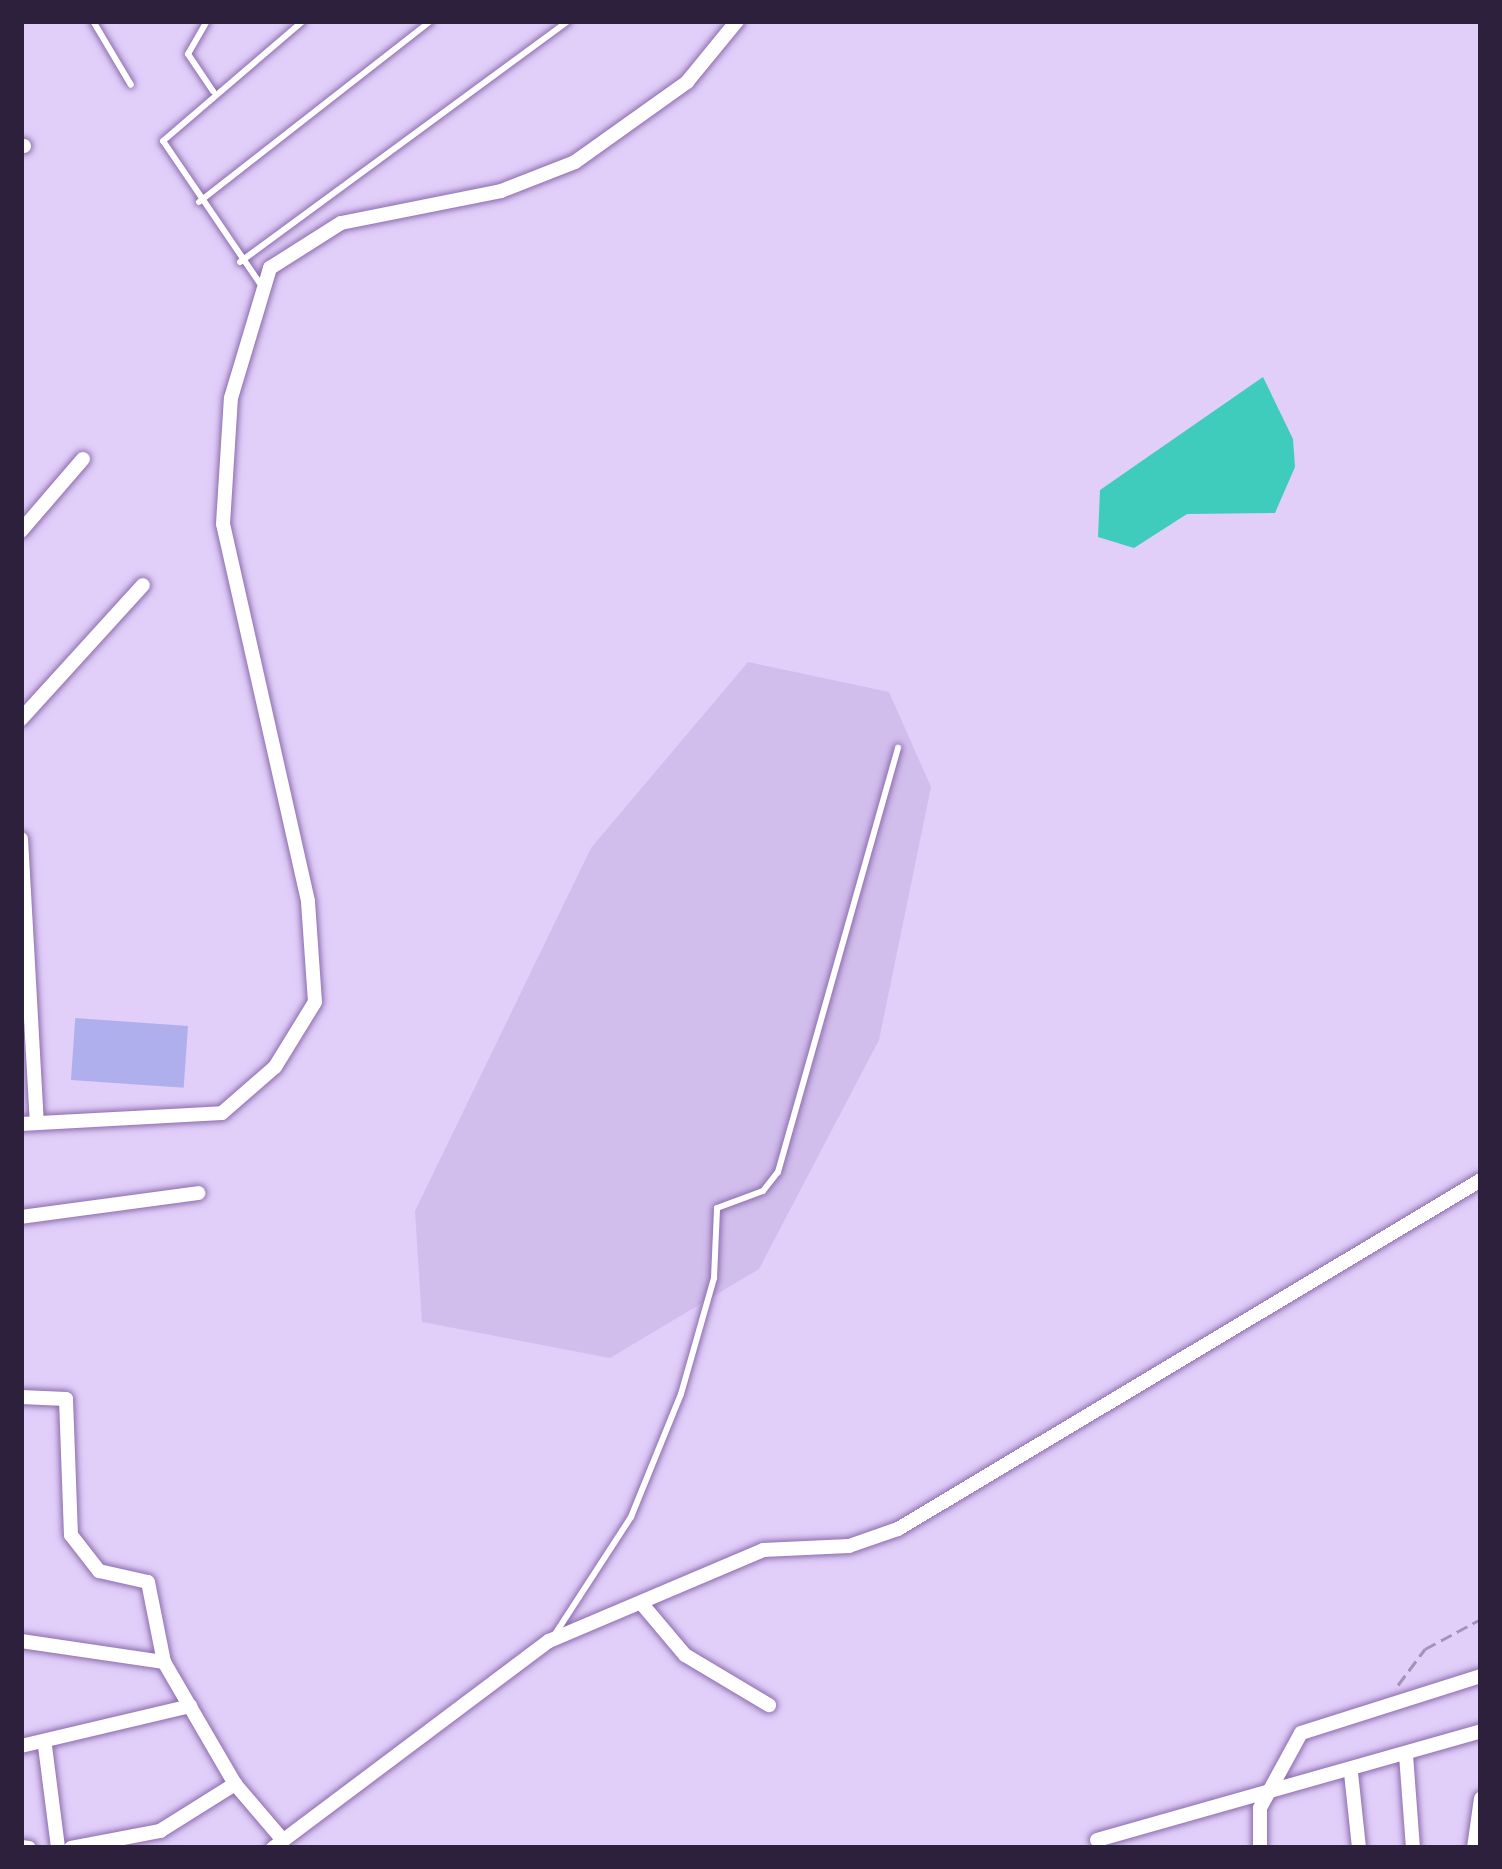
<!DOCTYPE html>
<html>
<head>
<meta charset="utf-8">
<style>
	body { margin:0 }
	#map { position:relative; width:1502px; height:1869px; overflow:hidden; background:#e1cef9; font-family:Cabin,sans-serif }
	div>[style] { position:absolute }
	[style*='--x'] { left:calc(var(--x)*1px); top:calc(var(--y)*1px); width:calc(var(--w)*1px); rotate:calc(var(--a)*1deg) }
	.built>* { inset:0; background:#d2beed }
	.water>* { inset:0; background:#3fccbd }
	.building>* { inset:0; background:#b0afee; transform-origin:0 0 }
	.path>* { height:3px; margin-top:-1.5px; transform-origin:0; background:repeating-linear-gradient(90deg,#a493b9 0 12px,transparent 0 18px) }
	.roads { filter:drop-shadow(0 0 3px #8b6cae) drop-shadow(0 0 3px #8b6cae) }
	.service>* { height:6px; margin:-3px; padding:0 3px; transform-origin:3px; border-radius:3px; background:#fff }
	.minor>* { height:14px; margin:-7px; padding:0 7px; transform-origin:7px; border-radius:7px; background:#fff }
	span { translate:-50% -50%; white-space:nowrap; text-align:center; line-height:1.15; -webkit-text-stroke:9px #faf7fe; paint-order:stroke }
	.frame { position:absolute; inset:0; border:24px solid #2d203c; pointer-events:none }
</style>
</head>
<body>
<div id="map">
	<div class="built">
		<div style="clip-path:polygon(748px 662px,889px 692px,931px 787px,879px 1040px,759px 1269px,610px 1358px,422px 1322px,415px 1211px,591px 848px)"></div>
	</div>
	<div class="water">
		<div style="clip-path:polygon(1263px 377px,1293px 439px,1295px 467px,1275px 513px,1187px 514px,1134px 548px,1098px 537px,1100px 490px)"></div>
	</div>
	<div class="building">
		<div style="left:188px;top:1026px;width:62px;height:113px;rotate:94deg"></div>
	</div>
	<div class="path">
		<div style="--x:1398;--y:1685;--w:45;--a:-53.1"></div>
		<div style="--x:1425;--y:1649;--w:64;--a:-28.2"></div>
	</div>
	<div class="roads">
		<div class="service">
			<div style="--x:93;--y:21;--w:74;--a:59.3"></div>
			<div style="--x:207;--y:21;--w:38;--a:120"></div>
			<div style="--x:188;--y:54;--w:45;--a:56"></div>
			<div style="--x:199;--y:202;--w:294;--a:-38"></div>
			<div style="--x:240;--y:262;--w:407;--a:-36.3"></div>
			<div style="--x:261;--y:285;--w:174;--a:-124.2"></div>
			<div style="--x:163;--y:141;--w:184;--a:-40.6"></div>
			<div style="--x:555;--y:1634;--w:140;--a:-57"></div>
			<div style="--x:631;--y:1517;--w:133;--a:-67.9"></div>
			<div style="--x:681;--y:1394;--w:121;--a:-74.1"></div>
			<div style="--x:714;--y:1278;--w:70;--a:-87.5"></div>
			<div style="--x:717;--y:1208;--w:49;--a:-20.3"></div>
			<div style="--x:763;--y:1191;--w:24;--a:-52"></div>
			<div style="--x:778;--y:1172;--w:441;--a:-74.2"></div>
		</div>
		<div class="minor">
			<div style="--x:21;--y:146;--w:3;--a:0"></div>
			<div style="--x:21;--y:531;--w:95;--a:-49.3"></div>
			<div style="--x:21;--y:719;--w:181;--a:-47.7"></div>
			<div style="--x:21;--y:839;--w:284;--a:86.8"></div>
			<div style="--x:21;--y:1124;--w:201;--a:-3.1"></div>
			<div style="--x:222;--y:1113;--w:70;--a:-41"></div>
			<div style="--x:275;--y:1067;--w:76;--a:-58.4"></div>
			<div style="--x:315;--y:1002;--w:101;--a:-94"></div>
			<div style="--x:308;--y:901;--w:386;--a:-102.7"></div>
			<div style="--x:223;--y:524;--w:126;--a:-86.4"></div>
			<div style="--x:231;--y:398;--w:136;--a:-73.3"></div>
			<div style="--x:270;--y:268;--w:84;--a:-32.4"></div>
			<div style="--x:341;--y:223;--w:163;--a:-11.3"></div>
			<div style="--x:501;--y:191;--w:79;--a:-21.4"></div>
			<div style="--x:575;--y:162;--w:138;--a:-35.5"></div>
			<div style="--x:687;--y:82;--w:79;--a:-50.7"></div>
			<div style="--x:21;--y:1217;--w:179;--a:-7.7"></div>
			<div style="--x:21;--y:1397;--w:45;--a:2.5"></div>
			<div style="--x:66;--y:1399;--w:136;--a:87.9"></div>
			<div style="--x:71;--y:1535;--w:46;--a:52.1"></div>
			<div style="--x:99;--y:1571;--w:50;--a:12.7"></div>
			<div style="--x:148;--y:1582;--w:82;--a:78.7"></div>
			<div style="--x:164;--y:1662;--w:141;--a:59.8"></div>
			<div style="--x:235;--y:1784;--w:72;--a:49.5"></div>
			<div style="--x:642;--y:1604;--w:67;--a:49.9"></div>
			<div style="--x:685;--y:1655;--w:98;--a:30.8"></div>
			<div style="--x:21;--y:1641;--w:145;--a:8.4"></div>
			<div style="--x:21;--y:1746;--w:174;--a:-13.3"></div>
			<div style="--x:45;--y:1746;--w:103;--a:82.7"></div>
			<div style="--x:1406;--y:1755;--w:93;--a:85.7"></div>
			<div style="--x:1351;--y:1773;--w:75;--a:83.9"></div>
			<div style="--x:1097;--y:1840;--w:399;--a:-15.8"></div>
			<div style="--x:21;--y:1847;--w:8;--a:7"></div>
			<div style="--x:71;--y:1848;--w:91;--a:-10.8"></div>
			<div style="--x:160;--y:1831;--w:89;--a:-32.1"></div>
			<div style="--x:273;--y:1848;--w:345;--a:-36.9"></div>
			<div style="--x:549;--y:1641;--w:233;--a:-23"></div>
			<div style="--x:763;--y:1550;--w:86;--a:-2.7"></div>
			<div style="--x:849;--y:1546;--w:52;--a:-19.1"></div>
			<div style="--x:898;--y:1529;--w:679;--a:-30.91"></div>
			<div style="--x:1260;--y:1848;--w:40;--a:-90"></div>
			<div style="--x:1260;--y:1808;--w:85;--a:-61.3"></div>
			<div style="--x:1301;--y:1733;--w:189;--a:-17.6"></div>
			<div style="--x:1474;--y:1848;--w:50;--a:-82"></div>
		</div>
	</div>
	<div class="frame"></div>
</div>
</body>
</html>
